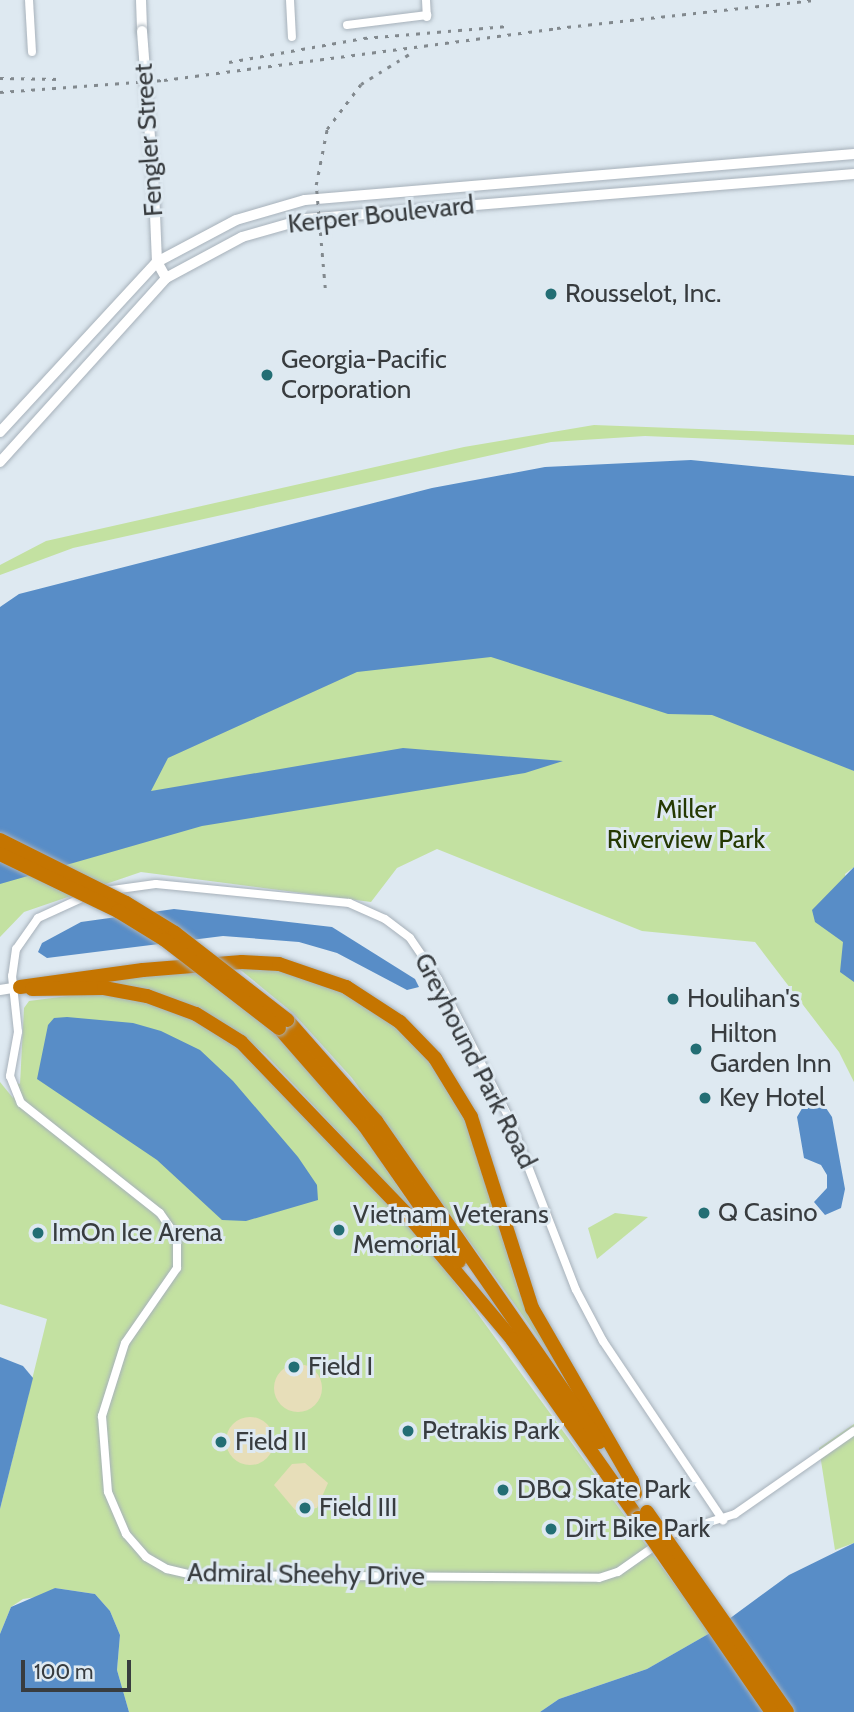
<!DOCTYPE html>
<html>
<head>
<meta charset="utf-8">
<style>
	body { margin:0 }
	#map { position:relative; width:854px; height:1712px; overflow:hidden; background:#dee9f1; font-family:Cabin,sans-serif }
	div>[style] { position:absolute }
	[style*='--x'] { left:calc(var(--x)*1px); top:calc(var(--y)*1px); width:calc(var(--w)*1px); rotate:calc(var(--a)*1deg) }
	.green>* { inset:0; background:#c3e1a1 }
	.sand>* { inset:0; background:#e7deb9 }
	.round { border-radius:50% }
	.water>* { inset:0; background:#588dc7 }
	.roads { filter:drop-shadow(0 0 2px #a7b1ba) drop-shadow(0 0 2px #a7b1ba) }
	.minor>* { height:8px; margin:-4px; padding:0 4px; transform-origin:4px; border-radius:4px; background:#fff }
	.tertiary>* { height:10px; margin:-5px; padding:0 5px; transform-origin:5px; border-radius:5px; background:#fff }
	.secondary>* { height:10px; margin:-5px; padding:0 5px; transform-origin:5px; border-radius:5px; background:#fff }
	.motorway>* { height:14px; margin:-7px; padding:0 7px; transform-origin:7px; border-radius:7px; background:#c57500 }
	.rail>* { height:2.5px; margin-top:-1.25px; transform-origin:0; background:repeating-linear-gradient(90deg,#82898e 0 3.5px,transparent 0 10.5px) }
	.bridges { filter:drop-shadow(0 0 2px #a7b1ba) drop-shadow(0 0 2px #a7b1ba) }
	.secondary-bridge>* { height:10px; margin:-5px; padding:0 5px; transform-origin:5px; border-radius:5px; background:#fff }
	.motorway-bridge>* { height:14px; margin:-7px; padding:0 7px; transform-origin:7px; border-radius:7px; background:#c57500 }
	.dots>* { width:19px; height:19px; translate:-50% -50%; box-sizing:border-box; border:4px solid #dee9f1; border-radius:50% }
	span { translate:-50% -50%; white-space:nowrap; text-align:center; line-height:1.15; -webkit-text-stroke:6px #dee9f1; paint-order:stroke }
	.street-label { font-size:26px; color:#383c3f }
	.poi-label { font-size:26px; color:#383c3f }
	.left { translate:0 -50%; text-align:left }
	.park-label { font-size:26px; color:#253902 }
	.scale { position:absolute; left:21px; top:1660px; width:110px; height:32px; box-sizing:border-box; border:4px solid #383c3f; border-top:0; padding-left:9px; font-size:21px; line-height:24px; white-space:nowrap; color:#383c3f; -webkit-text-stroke:5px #dee9f1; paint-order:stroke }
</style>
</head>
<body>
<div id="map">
	<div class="green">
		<div style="clip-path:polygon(594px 425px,854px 435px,854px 445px,645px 436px,551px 442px,73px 548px,0 575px,0 565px,46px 541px,464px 447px)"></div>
		<div style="clip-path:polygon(459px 639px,721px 704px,854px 771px,854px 867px,845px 874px,854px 915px,854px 1082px,839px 1052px,755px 942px,642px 931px,437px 849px,397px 868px,371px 902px,141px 872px,24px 912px,0 937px,0 878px,107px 808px,226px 694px)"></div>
		<div style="clip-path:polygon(237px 967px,270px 968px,336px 986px,375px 1008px,427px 1056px,464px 1115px,518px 1290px,551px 1355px,352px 1078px,293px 1013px)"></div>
		<div style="clip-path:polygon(196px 969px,274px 1033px,355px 1123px,418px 1217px,266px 1055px,236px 1031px,190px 1005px,152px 991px,78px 983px)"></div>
		<div style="clip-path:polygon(91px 993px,142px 1001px,196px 1021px,245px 1050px,424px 1240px,710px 1633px,647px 1669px,559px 1699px,540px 1712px,129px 1712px,117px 1670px,120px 1635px,110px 1611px,95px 1594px,55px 1588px,43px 1596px,23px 1599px,11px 1607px,0 1634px,0 1509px,47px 1319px,0 1304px,0 1082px,13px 1098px,17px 1083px,20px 1084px,24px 1008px,29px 1001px)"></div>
		<div style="clip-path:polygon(615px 1213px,648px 1217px,597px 1259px,588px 1228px)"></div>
		<div style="clip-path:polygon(854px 1424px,854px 1543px,835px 1550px,819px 1448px)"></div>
	</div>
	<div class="sand">
		<div class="round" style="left:274px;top:1364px;width:48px;height:48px"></div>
		<div class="round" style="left:226px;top:1417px;width:48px;height:48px"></div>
		<div style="clip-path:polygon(305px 1463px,328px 1483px,317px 1508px,295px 1510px,274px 1485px,292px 1464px)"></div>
	</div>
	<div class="water">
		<div style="clip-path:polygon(691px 460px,854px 476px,854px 771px,712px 715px,668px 714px,491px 657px,357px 672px,168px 758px,151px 791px,403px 748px,563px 761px,525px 773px,202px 826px,0 884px,0 607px,19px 594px,432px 488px,545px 467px)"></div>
		<div style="clip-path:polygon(854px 867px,854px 982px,840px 972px,843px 942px,815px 922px,812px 910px)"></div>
		<div style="clip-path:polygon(174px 909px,332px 927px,415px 979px,419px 987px,407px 990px,337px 953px,299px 942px,223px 936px,47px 958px,38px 952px,42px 943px,81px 922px)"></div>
		<div style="clip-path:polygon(67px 1017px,133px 1023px,161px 1031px,200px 1050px,233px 1081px,298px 1157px,317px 1185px,318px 1200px,246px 1221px,222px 1220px,157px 1160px,37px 1079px,48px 1025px,54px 1018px)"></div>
		<div style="clip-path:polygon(814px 1100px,824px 1105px,832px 1117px,845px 1189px,841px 1208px,825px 1215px,814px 1202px,827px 1188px,827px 1175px,821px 1165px,804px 1158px,797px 1117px,804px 1105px)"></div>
		<div style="clip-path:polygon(0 1357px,23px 1366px,33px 1378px,0 1509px)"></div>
		<div style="clip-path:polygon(854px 1543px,854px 1712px,540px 1712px,559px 1699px,647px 1669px,710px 1633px,789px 1575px)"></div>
		<div style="clip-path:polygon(55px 1588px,95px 1594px,110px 1611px,120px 1635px,117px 1670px,129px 1712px,0 1712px,0 1634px,11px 1607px)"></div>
	</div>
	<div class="roads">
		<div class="minor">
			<div style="--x:29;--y:0;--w:52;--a:86.7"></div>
			<div style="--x:290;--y:0;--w:37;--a:87"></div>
			<div style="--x:426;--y:0;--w:17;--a:87"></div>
			<div style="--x:347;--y:25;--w:81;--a:-7.1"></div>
			<div style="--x:105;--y:891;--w:51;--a:-7.8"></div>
			<div style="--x:156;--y:884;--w:194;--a:5.6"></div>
			<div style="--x:349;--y:903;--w:39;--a:24"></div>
			<div style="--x:385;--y:919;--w:31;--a:37"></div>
			<div style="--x:410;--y:938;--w:50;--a:55.7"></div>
			<div style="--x:438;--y:979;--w:158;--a:62.9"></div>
			<div style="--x:510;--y:1120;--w:182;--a:68.8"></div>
			<div style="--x:576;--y:1290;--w:58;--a:62.1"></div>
			<div style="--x:603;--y:1341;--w:216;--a:56.2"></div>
			<div style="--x:86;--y:896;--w:53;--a:155.4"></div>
			<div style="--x:38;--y:918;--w:38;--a:125"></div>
			<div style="--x:16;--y:949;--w:27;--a:98"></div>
			<div style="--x:12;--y:976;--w:56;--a:83.9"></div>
			<div style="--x:18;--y:1032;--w:45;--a:100.3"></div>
			<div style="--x:10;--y:1076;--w:29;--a:68"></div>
			<div style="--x:21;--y:1103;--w:177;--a:38.4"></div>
			<div style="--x:160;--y:1213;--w:29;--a:55"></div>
			<div style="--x:177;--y:1237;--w:31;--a:90"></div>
			<div style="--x:177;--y:1268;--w:91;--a:124.7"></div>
			<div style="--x:125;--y:1343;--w:77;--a:107.5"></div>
			<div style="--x:102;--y:1416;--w:76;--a:85.5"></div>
			<div style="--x:108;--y:1492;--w:46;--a:66.8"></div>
			<div style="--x:126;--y:1534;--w:30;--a:49"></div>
			<div style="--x:146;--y:1557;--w:24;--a:30"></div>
			<div style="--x:167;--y:1569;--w:28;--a:13"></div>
			<div style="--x:194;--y:1575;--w:405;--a:0.4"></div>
			<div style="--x:599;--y:1578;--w:20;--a:-18"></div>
			<div style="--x:618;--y:1572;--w:66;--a:-35.1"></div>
			<div style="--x:672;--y:1534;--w:66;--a:-17.6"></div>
			<div style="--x:735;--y:1514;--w:145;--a:-34.9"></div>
		</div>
		<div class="tertiary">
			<div style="--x:157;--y:262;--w:89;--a:-28"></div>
			<div style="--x:236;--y:220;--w:72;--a:-16.2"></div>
			<div style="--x:305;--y:200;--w:551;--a:-4.79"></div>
			<div style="--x:166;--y:278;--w:86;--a:-28.3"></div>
			<div style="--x:242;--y:237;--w:66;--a:-15.9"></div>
			<div style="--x:305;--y:219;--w:551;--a:-4.69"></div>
		</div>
		<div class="secondary">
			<div style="--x:141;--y:0;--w:31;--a:88"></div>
			<div style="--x:0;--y:432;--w:231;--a:-47.3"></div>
			<div style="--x:0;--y:462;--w:248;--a:-47.9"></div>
			<div style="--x:166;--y:278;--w:18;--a:-119"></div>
			<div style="--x:157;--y:262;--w:72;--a:-92.4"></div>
			<div style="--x:0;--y:990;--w:20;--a:-9"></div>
		</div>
		<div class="motorway">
			<div style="--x:20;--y:987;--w:124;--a:-7.9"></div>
			<div style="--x:143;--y:970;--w:99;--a:-4.6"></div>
			<div style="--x:242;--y:962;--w:37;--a:3"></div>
			<div style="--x:279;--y:964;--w:71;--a:18.9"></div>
			<div style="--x:346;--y:987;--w:64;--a:32.9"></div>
			<div style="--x:400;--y:1022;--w:50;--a:45.8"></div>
			<div style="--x:435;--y:1058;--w:69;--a:58.6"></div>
			<div style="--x:471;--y:1117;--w:201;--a:72.3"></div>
			<div style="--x:532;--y:1308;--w:200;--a:60"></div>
			<div style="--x:632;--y:1481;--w:13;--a:77"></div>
			<div style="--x:32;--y:989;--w:72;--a:-0.8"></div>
			<div style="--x:104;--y:988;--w:44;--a:10.5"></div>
			<div style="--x:147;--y:996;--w:52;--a:20.2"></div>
			<div style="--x:196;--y:1014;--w:53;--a:31.9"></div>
			<div style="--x:241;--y:1042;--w:248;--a:46.1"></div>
			<div style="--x:413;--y:1221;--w:162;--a:50"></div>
			<div style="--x:287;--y:1020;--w:135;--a:48.6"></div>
			<div style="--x:376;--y:1121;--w:391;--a:55.2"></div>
			<div style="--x:279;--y:1028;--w:129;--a:48.8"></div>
			<div style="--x:364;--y:1125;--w:166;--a:55.1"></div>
			<div style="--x:512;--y:1339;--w:219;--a:54.9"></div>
		</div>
	</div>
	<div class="rail">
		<div style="--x:229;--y:62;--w:137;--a:-10.1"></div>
		<div style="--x:364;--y:38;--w:144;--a:-4.8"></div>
		<div style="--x:0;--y:78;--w:60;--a:1"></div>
		<div style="--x:0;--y:92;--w:164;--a:-4.2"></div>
		<div style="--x:164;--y:80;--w:396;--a:-7.5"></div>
		<div style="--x:557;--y:28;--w:261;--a:-6.2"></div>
		<div style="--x:325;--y:288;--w:103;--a:-95"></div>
		<div style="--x:316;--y:185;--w:57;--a:-78.9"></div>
		<div style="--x:327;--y:129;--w:56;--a:-52.9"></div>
		<div style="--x:361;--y:84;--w:59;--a:-31.8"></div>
	</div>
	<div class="bridges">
		<div class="secondary-bridge">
			<div style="--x:142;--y:31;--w:159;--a:85.7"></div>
		</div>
		<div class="motorway-bridge">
			<div style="--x:0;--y:840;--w:141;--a:26.6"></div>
			<div style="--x:126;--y:903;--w:57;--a:31.5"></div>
			<div style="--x:175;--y:933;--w:142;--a:37.8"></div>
			<div style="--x:0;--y:854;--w:131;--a:25.8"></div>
			<div style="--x:118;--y:911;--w:55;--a:31.7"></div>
			<div style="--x:165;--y:940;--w:144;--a:37.7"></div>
			<div style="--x:647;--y:1512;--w:244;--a:55"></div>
			<div style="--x:638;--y:1518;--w:236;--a:55.4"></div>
		</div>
	</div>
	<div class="dots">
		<div style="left:551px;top:294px;background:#236e74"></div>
		<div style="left:267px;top:375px;background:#236e74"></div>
		<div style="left:673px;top:999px;background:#236e74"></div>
		<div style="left:696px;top:1049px;background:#236e74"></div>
		<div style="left:705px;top:1098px;background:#236e74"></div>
		<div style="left:704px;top:1213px;background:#236e74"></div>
		<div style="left:339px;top:1230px;background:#236e74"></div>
		<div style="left:38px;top:1233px;background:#236e74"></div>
		<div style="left:294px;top:1367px;background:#236e74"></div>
		<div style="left:408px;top:1431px;background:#236e74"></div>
		<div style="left:221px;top:1442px;background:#236e74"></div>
		<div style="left:503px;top:1490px;background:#236e74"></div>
		<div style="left:305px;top:1508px;background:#236e74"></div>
		<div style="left:551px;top:1529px;background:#236e74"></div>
	</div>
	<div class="street-label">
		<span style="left:149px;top:140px;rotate:-94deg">Fengler Street</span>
		<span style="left:381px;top:215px;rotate:-6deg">Kerper Boulevard</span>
		<span style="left:475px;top:1061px;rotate:63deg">Greyhound Park Road</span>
		<span style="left:306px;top:1575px;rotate:1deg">Admiral Sheehy Drive</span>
	</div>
	<div class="poi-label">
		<span class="left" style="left:565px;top:294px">Rousselot, Inc.</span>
		<span class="left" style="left:281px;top:375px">Georgia-Pacific<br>Corporation</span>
		<span class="left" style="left:687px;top:999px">Houlihan's</span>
		<span class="left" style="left:710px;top:1049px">Hilton<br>Garden Inn</span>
		<span class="left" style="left:719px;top:1098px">Key Hotel</span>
		<span class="left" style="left:718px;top:1213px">Q Casino</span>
		<span class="left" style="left:353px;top:1230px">Vietnam Veterans<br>Memorial</span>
		<span class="left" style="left:52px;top:1233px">ImOn Ice Arena</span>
		<span class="left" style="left:308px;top:1367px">Field I</span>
		<span class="left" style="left:422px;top:1431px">Petrakis Park</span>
		<span class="left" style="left:235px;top:1442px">Field II</span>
		<span class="left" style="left:517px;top:1490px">DBQ Skate Park</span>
		<span class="left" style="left:319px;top:1508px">Field III</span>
		<span class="left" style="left:565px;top:1529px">Dirt Bike Park</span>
	</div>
	<div class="park-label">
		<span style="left:686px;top:825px">Miller<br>Riverview Park</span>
	</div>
	<div class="scale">100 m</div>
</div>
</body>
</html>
